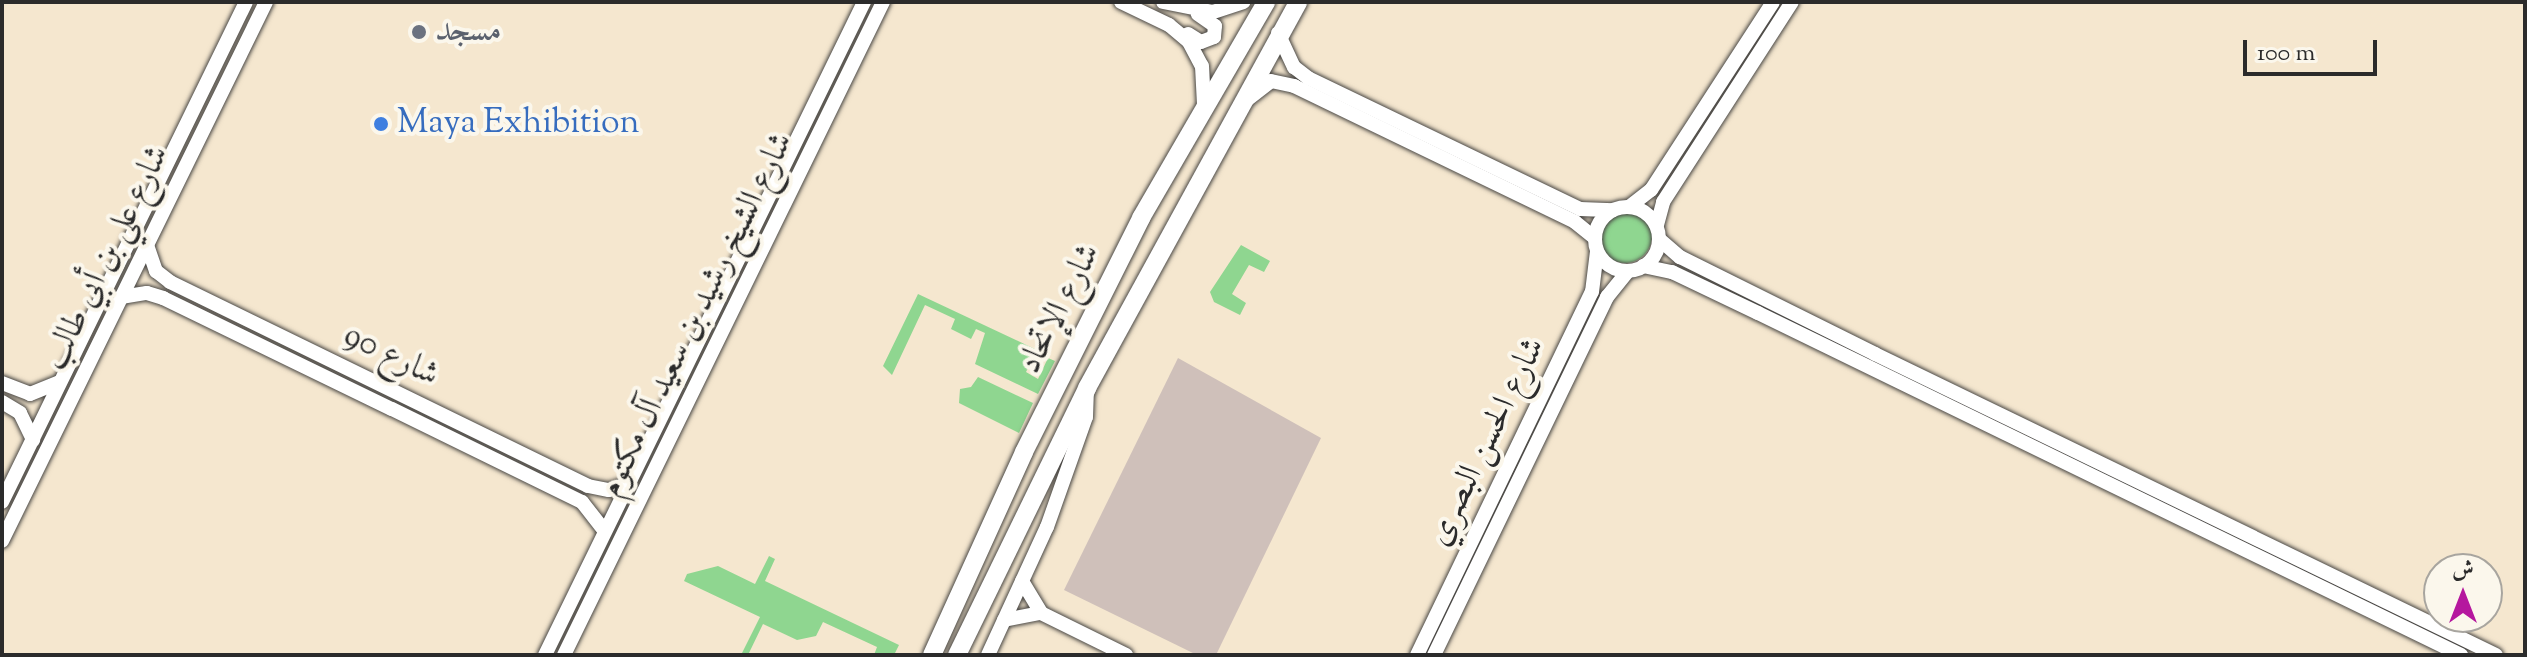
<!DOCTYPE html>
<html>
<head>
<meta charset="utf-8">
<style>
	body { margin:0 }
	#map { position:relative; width:2527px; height:657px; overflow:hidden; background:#f5e7cf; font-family:"Sorts Mill Goudy",Amiri,serif }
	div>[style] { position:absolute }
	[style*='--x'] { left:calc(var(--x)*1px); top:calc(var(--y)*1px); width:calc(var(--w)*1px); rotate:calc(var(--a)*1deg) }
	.industrial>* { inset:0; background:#cfc0ba }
	.green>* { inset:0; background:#8fd690 }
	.round { border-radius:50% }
	.roads { filter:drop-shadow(0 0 2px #494744) drop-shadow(0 0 2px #494744) }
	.tertiary>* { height:14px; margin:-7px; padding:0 7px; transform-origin:7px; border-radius:7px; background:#fff }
	.secondary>* { height:14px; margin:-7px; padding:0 7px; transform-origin:7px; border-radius:7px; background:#fff }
	.secondary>.ring { margin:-7px; padding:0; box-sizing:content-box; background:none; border:14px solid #fff; border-radius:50% }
	.trunk>* { height:18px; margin:-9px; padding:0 9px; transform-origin:9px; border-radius:9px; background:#fff }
	.dots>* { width:22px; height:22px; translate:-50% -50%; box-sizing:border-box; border:4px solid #fbf7ec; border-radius:50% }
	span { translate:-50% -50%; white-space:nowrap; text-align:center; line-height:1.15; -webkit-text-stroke:8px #fbf7ec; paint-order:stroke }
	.worship-label { font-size:34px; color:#5b616d }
	.left { translate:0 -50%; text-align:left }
	.shop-label { font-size:34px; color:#366cbe }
	.street-label { font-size:34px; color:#2b2b2b }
	.frame { position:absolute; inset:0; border:4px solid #2b2b2b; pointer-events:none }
	.north { position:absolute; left:2423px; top:553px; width:80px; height:80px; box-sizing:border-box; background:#fbf7ec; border:2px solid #a8a59f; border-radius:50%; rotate:0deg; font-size:22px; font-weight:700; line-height:32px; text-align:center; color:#2b2b2b }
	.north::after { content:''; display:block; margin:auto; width:28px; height:36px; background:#b5179e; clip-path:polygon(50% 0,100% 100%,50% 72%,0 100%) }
	.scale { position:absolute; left:2243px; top:40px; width:134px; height:36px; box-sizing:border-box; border:4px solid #2b2b2b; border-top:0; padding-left:10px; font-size:24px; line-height:28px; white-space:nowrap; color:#2b2b2b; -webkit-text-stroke:6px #fbf7ec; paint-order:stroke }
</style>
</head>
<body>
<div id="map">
	<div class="industrial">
		<div style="clip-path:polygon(1178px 358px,1321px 438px,1216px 655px,1197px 655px,1064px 590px)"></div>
	</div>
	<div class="green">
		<div class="round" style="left:1598px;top:209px;width:54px;height:54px"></div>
		<div style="clip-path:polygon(1241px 245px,1270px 261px,1264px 272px,1249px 265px,1232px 294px,1246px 303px,1240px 315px,1214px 302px,1210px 292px)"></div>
		<div style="clip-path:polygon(918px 294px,1037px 350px,1026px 372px,1038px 379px,1048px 358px,1055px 361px,1038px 394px,975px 364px,985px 333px,976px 329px,971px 339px,951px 329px,955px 319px,925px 305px,892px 375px,883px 366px)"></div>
		<div style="clip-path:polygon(978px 377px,1033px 403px,1019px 433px,959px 403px,960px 389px,971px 387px)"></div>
		<div style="clip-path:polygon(769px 556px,775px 559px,765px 581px,899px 645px,894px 655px,874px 655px,877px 647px,823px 622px,816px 636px,797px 640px,763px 624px,748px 655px,741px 655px,760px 617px,684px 581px,687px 574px,718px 566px,755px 584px)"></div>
	</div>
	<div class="roads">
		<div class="tertiary">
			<div style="--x:1659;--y:239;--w:28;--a:41"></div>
			<div style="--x:1680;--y:257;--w:218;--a:26.4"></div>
			<div style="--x:1875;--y:354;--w:690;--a:25.86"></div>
			<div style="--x:147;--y:245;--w:28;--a:71"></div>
			<div style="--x:156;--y:271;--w:18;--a:38"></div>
			<div style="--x:170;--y:282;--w:465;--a:26"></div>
			<div style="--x:588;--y:486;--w:21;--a:11"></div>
			<div style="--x:609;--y:490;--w:21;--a:-19"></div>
			<div style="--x:1643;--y:266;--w:30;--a:12"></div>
			<div style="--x:1672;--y:272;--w:95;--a:25.5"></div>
			<div style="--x:1758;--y:313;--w:782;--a:25.94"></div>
			<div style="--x:121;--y:297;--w:26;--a:-9"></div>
			<div style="--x:147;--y:293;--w:17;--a:17"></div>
			<div style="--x:163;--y:298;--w:254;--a:25.9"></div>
			<div style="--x:392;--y:409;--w:212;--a:26.1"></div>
			<div style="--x:582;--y:502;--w:37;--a:52"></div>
			<div style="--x:2;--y:383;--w:30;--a:21"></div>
			<div style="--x:30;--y:394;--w:32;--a:-22"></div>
			<div style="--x:2;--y:402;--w:21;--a:31"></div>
			<div style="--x:20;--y:413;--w:30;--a:64"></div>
			<div style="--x:2;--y:502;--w:556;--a:-63.99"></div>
			<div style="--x:2;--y:541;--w:600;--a:-63.9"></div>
			<div style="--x:1022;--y:581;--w:37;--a:59"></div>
			<div style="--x:1041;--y:613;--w:95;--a:26.3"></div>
			<div style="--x:1004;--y:620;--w:38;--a:-11"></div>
			<div style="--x:545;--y:655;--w:727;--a:-63.96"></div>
			<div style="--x:564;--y:655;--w:727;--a:-63.96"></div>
			<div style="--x:988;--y:655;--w:141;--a:-65.3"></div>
			<div style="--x:1047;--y:527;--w:117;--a:-70.5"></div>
			<div style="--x:1086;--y:417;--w:26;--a:-88"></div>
			<div style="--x:1417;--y:655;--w:403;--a:-64.3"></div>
			<div style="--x:1592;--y:292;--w:41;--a:-83"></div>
			<div style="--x:1434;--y:655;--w:398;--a:-64.2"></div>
			<div style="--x:1607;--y:297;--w:33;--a:-51"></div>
		</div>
		<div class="secondary">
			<div style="--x:1121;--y:2;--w:53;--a:25.6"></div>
			<div style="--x:1169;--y:25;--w:26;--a:40"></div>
			<div style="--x:1189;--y:42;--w:27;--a:62"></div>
			<div style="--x:1202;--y:66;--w:39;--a:87"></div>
			<div style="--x:1163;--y:2;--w:51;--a:11.3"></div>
			<div style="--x:1213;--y:12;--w:32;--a:-18"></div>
			<div style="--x:1278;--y:33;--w:38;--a:65"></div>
			<div style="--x:1294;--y:67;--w:18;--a:38"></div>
			<div style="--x:1308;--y:78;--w:302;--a:25.7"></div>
			<div style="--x:1580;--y:209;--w:33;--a:2"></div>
			<div style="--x:1188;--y:34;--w:15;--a:32"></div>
			<div style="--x:1201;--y:42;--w:14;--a:-21"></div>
			<div style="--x:1214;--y:37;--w:11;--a:-85"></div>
			<div style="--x:1215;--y:26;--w:21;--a:-145"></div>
			<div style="--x:1248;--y:99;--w:29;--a:-38"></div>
			<div style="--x:1271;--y:81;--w:24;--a:12"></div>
			<div style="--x:1294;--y:86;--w:312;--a:25.8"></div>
			<div style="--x:1575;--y:222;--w:26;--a:39"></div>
			<div class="ring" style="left:1595px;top:207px;width:50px;height:50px"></div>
			<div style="--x:1629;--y:207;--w:28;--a:-38"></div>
			<div style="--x:1651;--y:190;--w:224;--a:-57"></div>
			<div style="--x:1657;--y:225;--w:24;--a:-75"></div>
			<div style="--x:1663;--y:202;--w:238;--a:-57.2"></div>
		</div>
		<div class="trunk">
			<div style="--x:932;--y:655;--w:223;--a:-65.6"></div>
			<div style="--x:1024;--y:452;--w:262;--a:-63.4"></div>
			<div style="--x:1141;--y:218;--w:250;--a:-59.9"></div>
			<div style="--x:957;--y:655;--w:297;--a:-64"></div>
			<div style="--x:1087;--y:388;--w:440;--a:-61.3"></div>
		</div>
	</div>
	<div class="dots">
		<div style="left:419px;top:32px;background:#6b7280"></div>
		<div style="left:381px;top:124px;background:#3f7fe0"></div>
	</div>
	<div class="worship-label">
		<span class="left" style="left:435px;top:32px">مسجد</span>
	</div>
	<div class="shop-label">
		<span class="left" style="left:397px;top:124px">Maya Exhibition</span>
	</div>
	<div class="street-label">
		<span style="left:107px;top:258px;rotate:-64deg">شارع علي بن أبي طالب</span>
		<span style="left:1060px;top:309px;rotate:-63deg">شارع الإتحاد</span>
		<span style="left:697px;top:315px;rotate:-64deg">شارع الشيخ رشيد بن سعيد آل مكتوم</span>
		<span style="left:391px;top:356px;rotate:26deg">شارع 90</span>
		<span style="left:1487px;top:442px;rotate:-64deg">شارع الحسن البصري</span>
	</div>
	<div class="frame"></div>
	<div class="north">ش</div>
	<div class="scale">100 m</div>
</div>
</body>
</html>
